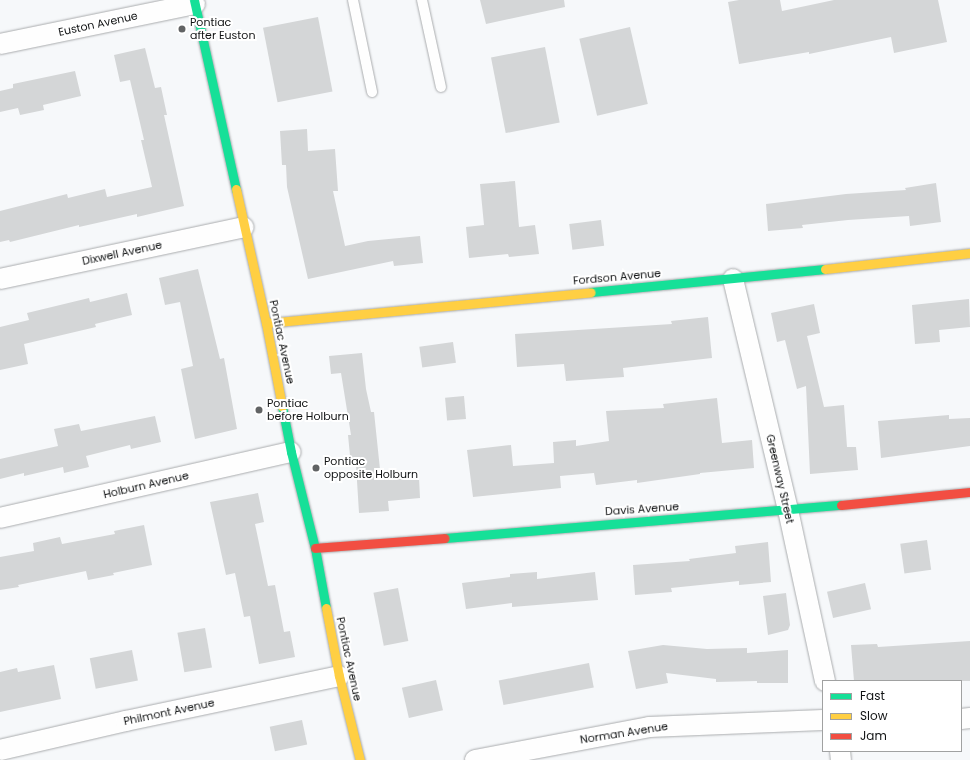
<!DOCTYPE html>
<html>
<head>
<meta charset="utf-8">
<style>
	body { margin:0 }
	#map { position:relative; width:970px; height:760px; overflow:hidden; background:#f6f8fa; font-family:Poppins,sans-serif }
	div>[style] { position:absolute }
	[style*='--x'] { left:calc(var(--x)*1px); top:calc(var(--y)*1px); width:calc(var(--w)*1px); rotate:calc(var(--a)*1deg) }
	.building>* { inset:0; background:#d4d6d7; transform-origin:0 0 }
	.roads { filter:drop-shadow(0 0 1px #aaacae) drop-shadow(0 0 1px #aaacae) }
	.lane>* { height:10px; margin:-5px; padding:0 5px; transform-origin:5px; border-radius:5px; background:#fefefe }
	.street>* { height:20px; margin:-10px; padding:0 10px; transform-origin:10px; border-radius:10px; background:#fefefe }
	.fast>* { height:9px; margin:-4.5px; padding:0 4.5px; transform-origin:4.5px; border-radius:4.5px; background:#16e098 }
	.slow>* { height:9px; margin:-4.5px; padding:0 4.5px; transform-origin:4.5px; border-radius:4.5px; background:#ffcf43 }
	.jam>* { height:9px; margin:-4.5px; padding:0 4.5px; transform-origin:4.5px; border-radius:4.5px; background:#f24e42 }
	.dots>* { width:11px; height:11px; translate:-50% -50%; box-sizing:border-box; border:2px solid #fff; border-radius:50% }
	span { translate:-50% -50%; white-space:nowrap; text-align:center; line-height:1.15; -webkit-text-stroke:4px #fff; paint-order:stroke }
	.poi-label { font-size:11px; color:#111314 }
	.left { translate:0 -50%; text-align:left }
	.street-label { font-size:11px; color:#111314 }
	.legend { position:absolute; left:822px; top:680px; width:140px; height:72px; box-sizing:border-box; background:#fff; border:1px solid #a0a1a1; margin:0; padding:5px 7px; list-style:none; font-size:12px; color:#111314 }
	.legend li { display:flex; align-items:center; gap:8px; height:20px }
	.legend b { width:20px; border:1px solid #a0a1a1 }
</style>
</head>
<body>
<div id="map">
	<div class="building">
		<div style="clip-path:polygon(480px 0,564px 0,565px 7px,486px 24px)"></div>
		<div style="clip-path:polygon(739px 0,780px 0,782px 11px,834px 0,938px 0,947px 42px,894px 53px,891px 37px,809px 54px,809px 52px,739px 64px,728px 2px)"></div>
		<div style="left:318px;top:17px;width:76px;height:56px;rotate:79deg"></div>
		<div style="left:630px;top:27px;width:79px;height:52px;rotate:77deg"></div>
		<div style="left:545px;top:47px;width:77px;height:55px;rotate:79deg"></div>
		<div style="clip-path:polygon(145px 48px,155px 88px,161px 87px,167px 115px,164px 115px,184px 206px,137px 217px,137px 214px,79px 227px,79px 225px,10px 242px,9px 240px,0 242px,0 211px,67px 194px,68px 198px,105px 189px,107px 197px,152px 187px,141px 140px,144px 140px,130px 80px,120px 82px,114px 55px)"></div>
		<div style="clip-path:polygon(75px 71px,81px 96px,43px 105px,44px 110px,20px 115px,18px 108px,0 112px,0 91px,13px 88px,13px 84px)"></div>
		<div style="clip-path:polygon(307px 129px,308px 151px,335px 149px,338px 191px,333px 191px,345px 246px,368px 241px,420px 236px,423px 263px,394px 266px,393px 261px,308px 279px,287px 187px,286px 165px,282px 165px,280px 131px)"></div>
		<div style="clip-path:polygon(515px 181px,519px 227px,535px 225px,539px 254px,509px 257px,508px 254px,469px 258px,466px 227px,484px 225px,480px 184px)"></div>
		<div style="clip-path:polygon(936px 183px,941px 222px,910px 226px,909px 216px,848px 220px,802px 225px,803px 228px,768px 231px,766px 204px,846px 194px,906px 190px,905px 188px)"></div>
		<div style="left:601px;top:220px;width:26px;height:32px;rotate:83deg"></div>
		<div style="clip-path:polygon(198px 269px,220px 359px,224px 358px,237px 429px,195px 439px,181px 369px,193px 366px,180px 302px,165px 305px,159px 278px)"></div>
		<div style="clip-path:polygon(127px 293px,132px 315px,95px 324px,96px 327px,24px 344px,28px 364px,0 370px,0 327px,29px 320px,27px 313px,89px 298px,90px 302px)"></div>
		<div style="clip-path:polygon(969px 299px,970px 327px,939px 330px,940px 342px,915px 344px,912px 305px)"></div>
		<div style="clip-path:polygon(814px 304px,820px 333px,807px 336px,824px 407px,844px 405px,847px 447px,856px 447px,858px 470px,810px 474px,806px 386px,797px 389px,785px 340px,777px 342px,771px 313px)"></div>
		<div style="clip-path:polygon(708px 317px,712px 358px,623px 368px,624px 377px,566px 381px,564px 364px,517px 367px,515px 334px,672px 324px,671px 321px)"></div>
		<div style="left:453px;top:342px;width:21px;height:34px;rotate:82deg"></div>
		<div style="clip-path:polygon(362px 353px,366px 389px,371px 412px,374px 412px,381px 479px,419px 477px,420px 498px,388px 501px,389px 511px,359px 513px,356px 465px,351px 466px,348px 435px,351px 435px,341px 373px,331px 374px,329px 356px)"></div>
		<div style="left:464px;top:396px;width:23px;height:19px;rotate:85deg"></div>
		<div style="clip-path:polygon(717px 398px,722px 443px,752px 440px,754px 468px,700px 473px,700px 474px,637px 483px,637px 480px,596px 485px,594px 473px,560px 476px,561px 488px,473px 497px,467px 450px,511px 445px,513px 466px,554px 463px,553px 442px,576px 440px,576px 446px,609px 441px,606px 411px,664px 408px,663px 404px)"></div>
		<div style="clip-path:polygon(949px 415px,949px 419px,970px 418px,970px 446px,881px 458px,878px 421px)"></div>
		<div style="clip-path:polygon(155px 416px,161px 442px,131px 449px,130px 445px,86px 456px,89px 467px,64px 473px,63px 467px,24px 476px,24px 473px,0 479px,0 459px,58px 446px,54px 429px,79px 424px,81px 431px)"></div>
		<div style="clip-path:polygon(258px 493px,264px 522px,255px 524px,268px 586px,275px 585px,284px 632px,290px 631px,295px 657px,259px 664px,250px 616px,244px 617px,235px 573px,226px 575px,210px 502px)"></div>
		<div style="clip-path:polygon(144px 525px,152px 565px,113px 573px,114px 575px,88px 580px,86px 571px,18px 585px,19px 587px,0 590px,0 557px,34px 551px,33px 543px,60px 537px,62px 544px,115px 534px,114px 531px)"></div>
		<div style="left:927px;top:540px;width:30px;height:27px;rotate:82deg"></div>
		<div style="clip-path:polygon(768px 542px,771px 582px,739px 585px,739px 581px,671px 588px,672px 592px,635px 595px,633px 565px,690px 561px,689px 559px,736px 553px,735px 546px)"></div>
		<div style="clip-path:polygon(537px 572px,537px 579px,595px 572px,598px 600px,512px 607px,512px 603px,466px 609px,462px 583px,510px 577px,510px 574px)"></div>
		<div style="left:865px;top:583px;width:27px;height:39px;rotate:77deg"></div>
		<div style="left:398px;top:588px;width:54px;height:25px;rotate:79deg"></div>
		<div style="clip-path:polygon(786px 593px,790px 625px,788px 630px,768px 635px,763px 596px)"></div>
		<div style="left:205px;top:628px;width:40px;height:28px;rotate:80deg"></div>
		<div style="clip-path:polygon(970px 641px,970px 681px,854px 681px,851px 645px,877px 644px,878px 647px)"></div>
		<div style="clip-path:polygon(663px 645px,707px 649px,747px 648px,747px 653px,788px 650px,788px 683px,757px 683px,757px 681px,716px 682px,716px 679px,666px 673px,668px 683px,636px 689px,628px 651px)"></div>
		<div style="left:132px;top:650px;width:31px;height:43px;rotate:79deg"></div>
		<div style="left:589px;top:663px;width:25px;height:92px;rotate:79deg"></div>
		<div style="clip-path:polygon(54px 665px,61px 699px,0 712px,0 672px,17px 668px,18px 672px)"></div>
		<div style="left:436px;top:680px;width:31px;height:35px;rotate:77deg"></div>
		<div style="left:302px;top:720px;width:25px;height:33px;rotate:78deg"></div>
	</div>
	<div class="roads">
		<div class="lane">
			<div style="--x:353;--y:0;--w:94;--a:78.3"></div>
			<div style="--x:422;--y:0;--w:89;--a:77.7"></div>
		</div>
		<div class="street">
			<div style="--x:0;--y:44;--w:199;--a:-11.6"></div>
			<div style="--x:0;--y:279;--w:249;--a:-12"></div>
			<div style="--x:733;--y:279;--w:237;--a:76.6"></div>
			<div style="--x:788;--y:510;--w:175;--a:77.8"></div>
			<div style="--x:0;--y:518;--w:298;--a:-12.8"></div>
			<div style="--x:961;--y:719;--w:9;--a:-6"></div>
			<div style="--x:0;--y:750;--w:129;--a:-13"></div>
			<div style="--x:126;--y:721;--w:218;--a:-11.9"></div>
			<div style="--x:840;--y:751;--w:9;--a:84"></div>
			<div style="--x:475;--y:760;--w:177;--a:-10.7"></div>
			<div style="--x:649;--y:727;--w:174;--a:-2.3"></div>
		</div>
		<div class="fast">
			<div style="--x:194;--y:0;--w:194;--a:77.5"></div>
			<div style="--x:591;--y:292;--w:235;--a:-5.6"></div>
			<div style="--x:282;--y:406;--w:47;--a:78.9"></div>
			<div style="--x:291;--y:452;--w:99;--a:76"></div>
			<div style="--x:315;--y:548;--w:61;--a:79.6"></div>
			<div style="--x:445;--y:538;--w:397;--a:-4.8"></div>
		</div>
		<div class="slow">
			<div style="--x:236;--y:189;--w:137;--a:77.4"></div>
			<div style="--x:266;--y:323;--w:85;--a:79.1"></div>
			<div style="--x:825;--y:269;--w:146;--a:-6.3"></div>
			<div style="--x:266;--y:323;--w:326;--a:-5.4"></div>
			<div style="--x:326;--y:608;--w:69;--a:79.2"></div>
			<div style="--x:339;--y:676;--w:87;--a:76"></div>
		</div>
		<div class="jam">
			<div style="--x:841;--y:505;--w:130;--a:-5.8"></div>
			<div style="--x:315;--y:548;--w:130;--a:-4.4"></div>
		</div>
	</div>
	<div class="dots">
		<div style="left:182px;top:29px;background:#616364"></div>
		<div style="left:259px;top:410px;background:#616364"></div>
		<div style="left:316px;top:468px;background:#616364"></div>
	</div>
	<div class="poi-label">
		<span class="left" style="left:190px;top:29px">Pontiac<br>after Euston</span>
		<span class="left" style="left:267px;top:410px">Pontiac<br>before Holburn</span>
		<span class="left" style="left:324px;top:468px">Pontiac<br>opposite Holburn</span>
	</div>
	<div class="street-label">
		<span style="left:98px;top:24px;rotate:-12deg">Euston Avenue</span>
		<span style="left:122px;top:253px;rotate:-12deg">Dixwell Avenue</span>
		<span style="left:617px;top:277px;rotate:-5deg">Fordson Avenue</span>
		<span style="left:282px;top:342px;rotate:78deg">Pontiac Avenue</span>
		<span style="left:780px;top:479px;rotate:77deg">Greenway Street</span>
		<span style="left:146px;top:485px;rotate:-13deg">Holburn Avenue</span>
		<span style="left:642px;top:509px;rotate:-4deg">Davis Avenue</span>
		<span style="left:349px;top:659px;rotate:78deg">Pontiac Avenue</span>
		<span style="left:169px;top:712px;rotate:-12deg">Philmont Avenue</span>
		<span style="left:624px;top:733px;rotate:-9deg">Norman Avenue</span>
	</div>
	<ul class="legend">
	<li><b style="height:5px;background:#16e098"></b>Fast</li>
	<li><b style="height:5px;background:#ffcf43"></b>Slow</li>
	<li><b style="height:5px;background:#f24e42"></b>Jam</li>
	</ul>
</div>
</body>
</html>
